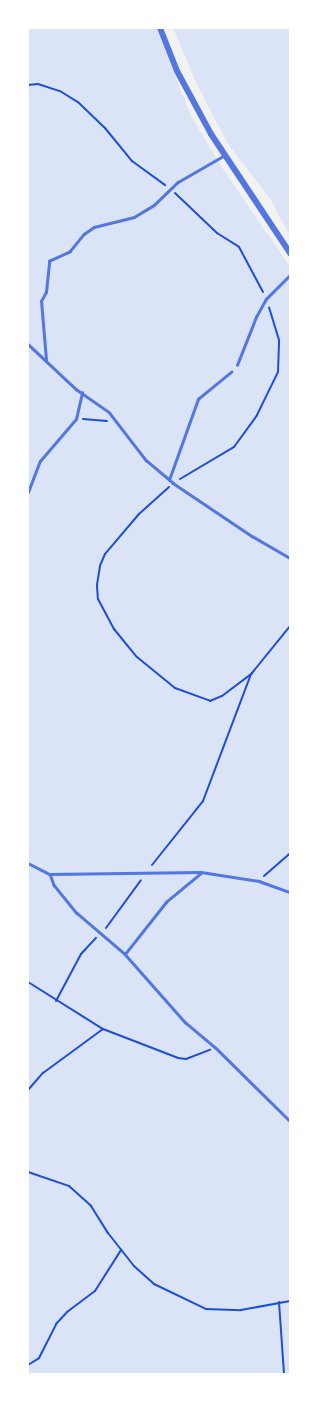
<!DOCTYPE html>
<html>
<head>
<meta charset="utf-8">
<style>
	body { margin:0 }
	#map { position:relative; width:318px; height:1402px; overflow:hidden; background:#f2f2f2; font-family:"Roboto Condensed",sans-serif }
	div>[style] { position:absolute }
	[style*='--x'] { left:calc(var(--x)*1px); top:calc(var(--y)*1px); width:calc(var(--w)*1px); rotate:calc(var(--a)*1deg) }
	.green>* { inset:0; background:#dbe4f7 }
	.path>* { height:2px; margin:-1px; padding:0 1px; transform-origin:1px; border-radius:1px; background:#1d4ed8 }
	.service>* { height:2.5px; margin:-1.25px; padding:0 1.25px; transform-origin:1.25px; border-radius:1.25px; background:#5277de }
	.tertiary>* { height:6px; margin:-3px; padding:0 3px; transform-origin:3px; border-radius:3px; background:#5277de }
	span { translate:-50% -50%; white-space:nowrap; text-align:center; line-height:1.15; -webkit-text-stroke:3px #fff; paint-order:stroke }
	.frame { position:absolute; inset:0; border:29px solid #fff; pointer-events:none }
</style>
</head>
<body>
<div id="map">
	<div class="green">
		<div style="clip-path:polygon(28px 28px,156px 28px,191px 116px,221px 166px,290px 267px,290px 1374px,28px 1374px)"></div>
		<div style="clip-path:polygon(173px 28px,290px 28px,290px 236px,271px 200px,228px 144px,196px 82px)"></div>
	</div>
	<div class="path">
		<div style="--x:28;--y:85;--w:10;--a:-6"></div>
		<div style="--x:38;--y:84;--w:23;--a:18"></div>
		<div style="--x:60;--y:91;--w:22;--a:32"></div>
		<div style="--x:79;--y:103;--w:36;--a:44"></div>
		<div style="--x:105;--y:128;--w:43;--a:50.7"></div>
		<div style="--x:132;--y:161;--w:41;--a:36"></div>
		<div style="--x:175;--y:193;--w:58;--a:43.6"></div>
		<div style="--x:217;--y:233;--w:26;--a:32"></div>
		<div style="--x:239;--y:247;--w:51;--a:61.9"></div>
		<div style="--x:83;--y:419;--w:24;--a:5"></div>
		<div style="--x:180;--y:479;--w:63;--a:-30.7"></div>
		<div style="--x:234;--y:447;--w:39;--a:-54"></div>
		<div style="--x:257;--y:415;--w:48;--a:-64"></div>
		<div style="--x:278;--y:372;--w:32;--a:-88"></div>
		<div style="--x:279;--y:340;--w:34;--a:-107"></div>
		<div style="--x:169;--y:487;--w:40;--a:138"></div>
		<div style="--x:139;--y:514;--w:52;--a:130.4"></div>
		<div style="--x:105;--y:554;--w:13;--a:113"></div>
		<div style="--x:100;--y:566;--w:20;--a:99"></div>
		<div style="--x:97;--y:586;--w:13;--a:86"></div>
		<div style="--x:98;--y:599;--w:34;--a:62"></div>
		<div style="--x:114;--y:629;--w:36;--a:51"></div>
		<div style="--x:137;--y:657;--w:49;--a:39.2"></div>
		<div style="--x:175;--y:688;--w:37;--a:20"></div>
		<div style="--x:210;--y:701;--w:13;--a:-23"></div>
		<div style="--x:222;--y:696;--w:38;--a:-37"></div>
		<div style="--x:252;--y:673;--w:60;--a:-51"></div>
		<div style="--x:152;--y:865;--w:82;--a:-51.4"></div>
		<div style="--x:203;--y:801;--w:136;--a:-69.3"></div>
		<div style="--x:264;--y:876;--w:35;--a:-41"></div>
		<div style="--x:106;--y:928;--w:59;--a:-53.9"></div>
		<div style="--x:28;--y:982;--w:89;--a:32.1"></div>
		<div style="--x:103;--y:1029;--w:80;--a:21.1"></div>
		<div style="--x:178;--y:1058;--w:8;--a:7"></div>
		<div style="--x:186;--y:1059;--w:26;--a:-21"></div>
		<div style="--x:56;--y:1001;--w:53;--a:-62"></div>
		<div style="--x:81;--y:954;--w:22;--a:-47"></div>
		<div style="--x:28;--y:1090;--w:23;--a:-49"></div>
		<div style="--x:43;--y:1073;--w:74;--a:-36.3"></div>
		<div style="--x:28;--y:1172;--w:43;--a:18.9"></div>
		<div style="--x:69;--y:1186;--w:30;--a:42"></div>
		<div style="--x:91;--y:1206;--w:32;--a:58"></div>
		<div style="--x:108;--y:1233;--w:42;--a:51.8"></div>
		<div style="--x:134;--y:1266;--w:27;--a:42"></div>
		<div style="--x:154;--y:1284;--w:58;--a:25.7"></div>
		<div style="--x:206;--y:1309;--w:35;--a:2"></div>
		<div style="--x:241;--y:1310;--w:50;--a:-10.4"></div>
		<div style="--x:279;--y:1302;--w:72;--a:86"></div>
		<div style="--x:28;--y:1365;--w:13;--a:-32"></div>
		<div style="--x:39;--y:1358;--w:38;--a:-63"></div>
		<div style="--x:56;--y:1324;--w:16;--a:-47"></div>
		<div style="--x:67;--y:1312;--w:35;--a:-37"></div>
		<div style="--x:95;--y:1291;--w:49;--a:-57.6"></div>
	</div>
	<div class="service">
		<div style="--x:28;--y:344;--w:66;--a:43.2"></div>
		<div style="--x:76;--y:389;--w:40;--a:34.9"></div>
		<div style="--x:109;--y:412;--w:61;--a:52.4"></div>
		<div style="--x:146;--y:460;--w:35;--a:40"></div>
		<div style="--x:173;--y:483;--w:95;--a:33.9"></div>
		<div style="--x:252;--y:536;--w:44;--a:30.1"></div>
		<div style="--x:46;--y:360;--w:59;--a:-94.8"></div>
		<div style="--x:41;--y:301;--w:10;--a:-61"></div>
		<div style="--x:46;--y:292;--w:31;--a:-84"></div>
		<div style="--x:49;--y:261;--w:23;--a:-25"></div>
		<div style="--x:70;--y:251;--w:22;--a:-51"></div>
		<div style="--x:84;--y:234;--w:12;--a:-35"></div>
		<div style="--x:94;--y:227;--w:41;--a:-14"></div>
		<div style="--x:134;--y:217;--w:23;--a:-31"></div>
		<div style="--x:154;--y:205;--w:33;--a:-44"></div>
		<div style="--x:178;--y:182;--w:54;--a:-29.9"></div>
		<div style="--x:237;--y:365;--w:52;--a:-68.4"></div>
		<div style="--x:256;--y:317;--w:21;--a:-61"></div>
		<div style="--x:266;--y:299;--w:34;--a:-45"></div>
		<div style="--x:169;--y:480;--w:86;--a:-70.3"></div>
		<div style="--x:198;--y:399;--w:43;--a:-39.3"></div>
		<div style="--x:28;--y:492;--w:33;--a:-69"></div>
		<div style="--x:40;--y:461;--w:55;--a:-49.4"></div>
		<div style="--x:76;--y:419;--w:27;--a:-77"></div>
		<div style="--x:28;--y:863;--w:25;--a:27"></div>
		<div style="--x:50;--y:874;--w:151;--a:-0.8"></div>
		<div style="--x:201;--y:872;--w:59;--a:8.8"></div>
		<div style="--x:259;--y:881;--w:33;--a:20"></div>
		<div style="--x:50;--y:874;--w:12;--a:70"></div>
		<div style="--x:54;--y:885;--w:36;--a:51"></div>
		<div style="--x:77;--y:913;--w:63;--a:40.5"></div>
		<div style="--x:125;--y:954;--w:91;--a:48.6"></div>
		<div style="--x:185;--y:1022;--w:39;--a:40"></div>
		<div style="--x:215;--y:1047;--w:105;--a:44.6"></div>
		<div style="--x:125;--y:954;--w:66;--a:-51.7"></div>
		<div style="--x:166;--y:902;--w:45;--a:-39.6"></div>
	</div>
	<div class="tertiary">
		<div style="--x:160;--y:28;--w:46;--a:68.4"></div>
		<div style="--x:177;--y:71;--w:72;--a:61.6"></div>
		<div style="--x:211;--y:134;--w:143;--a:56.4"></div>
	</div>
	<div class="frame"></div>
</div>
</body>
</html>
